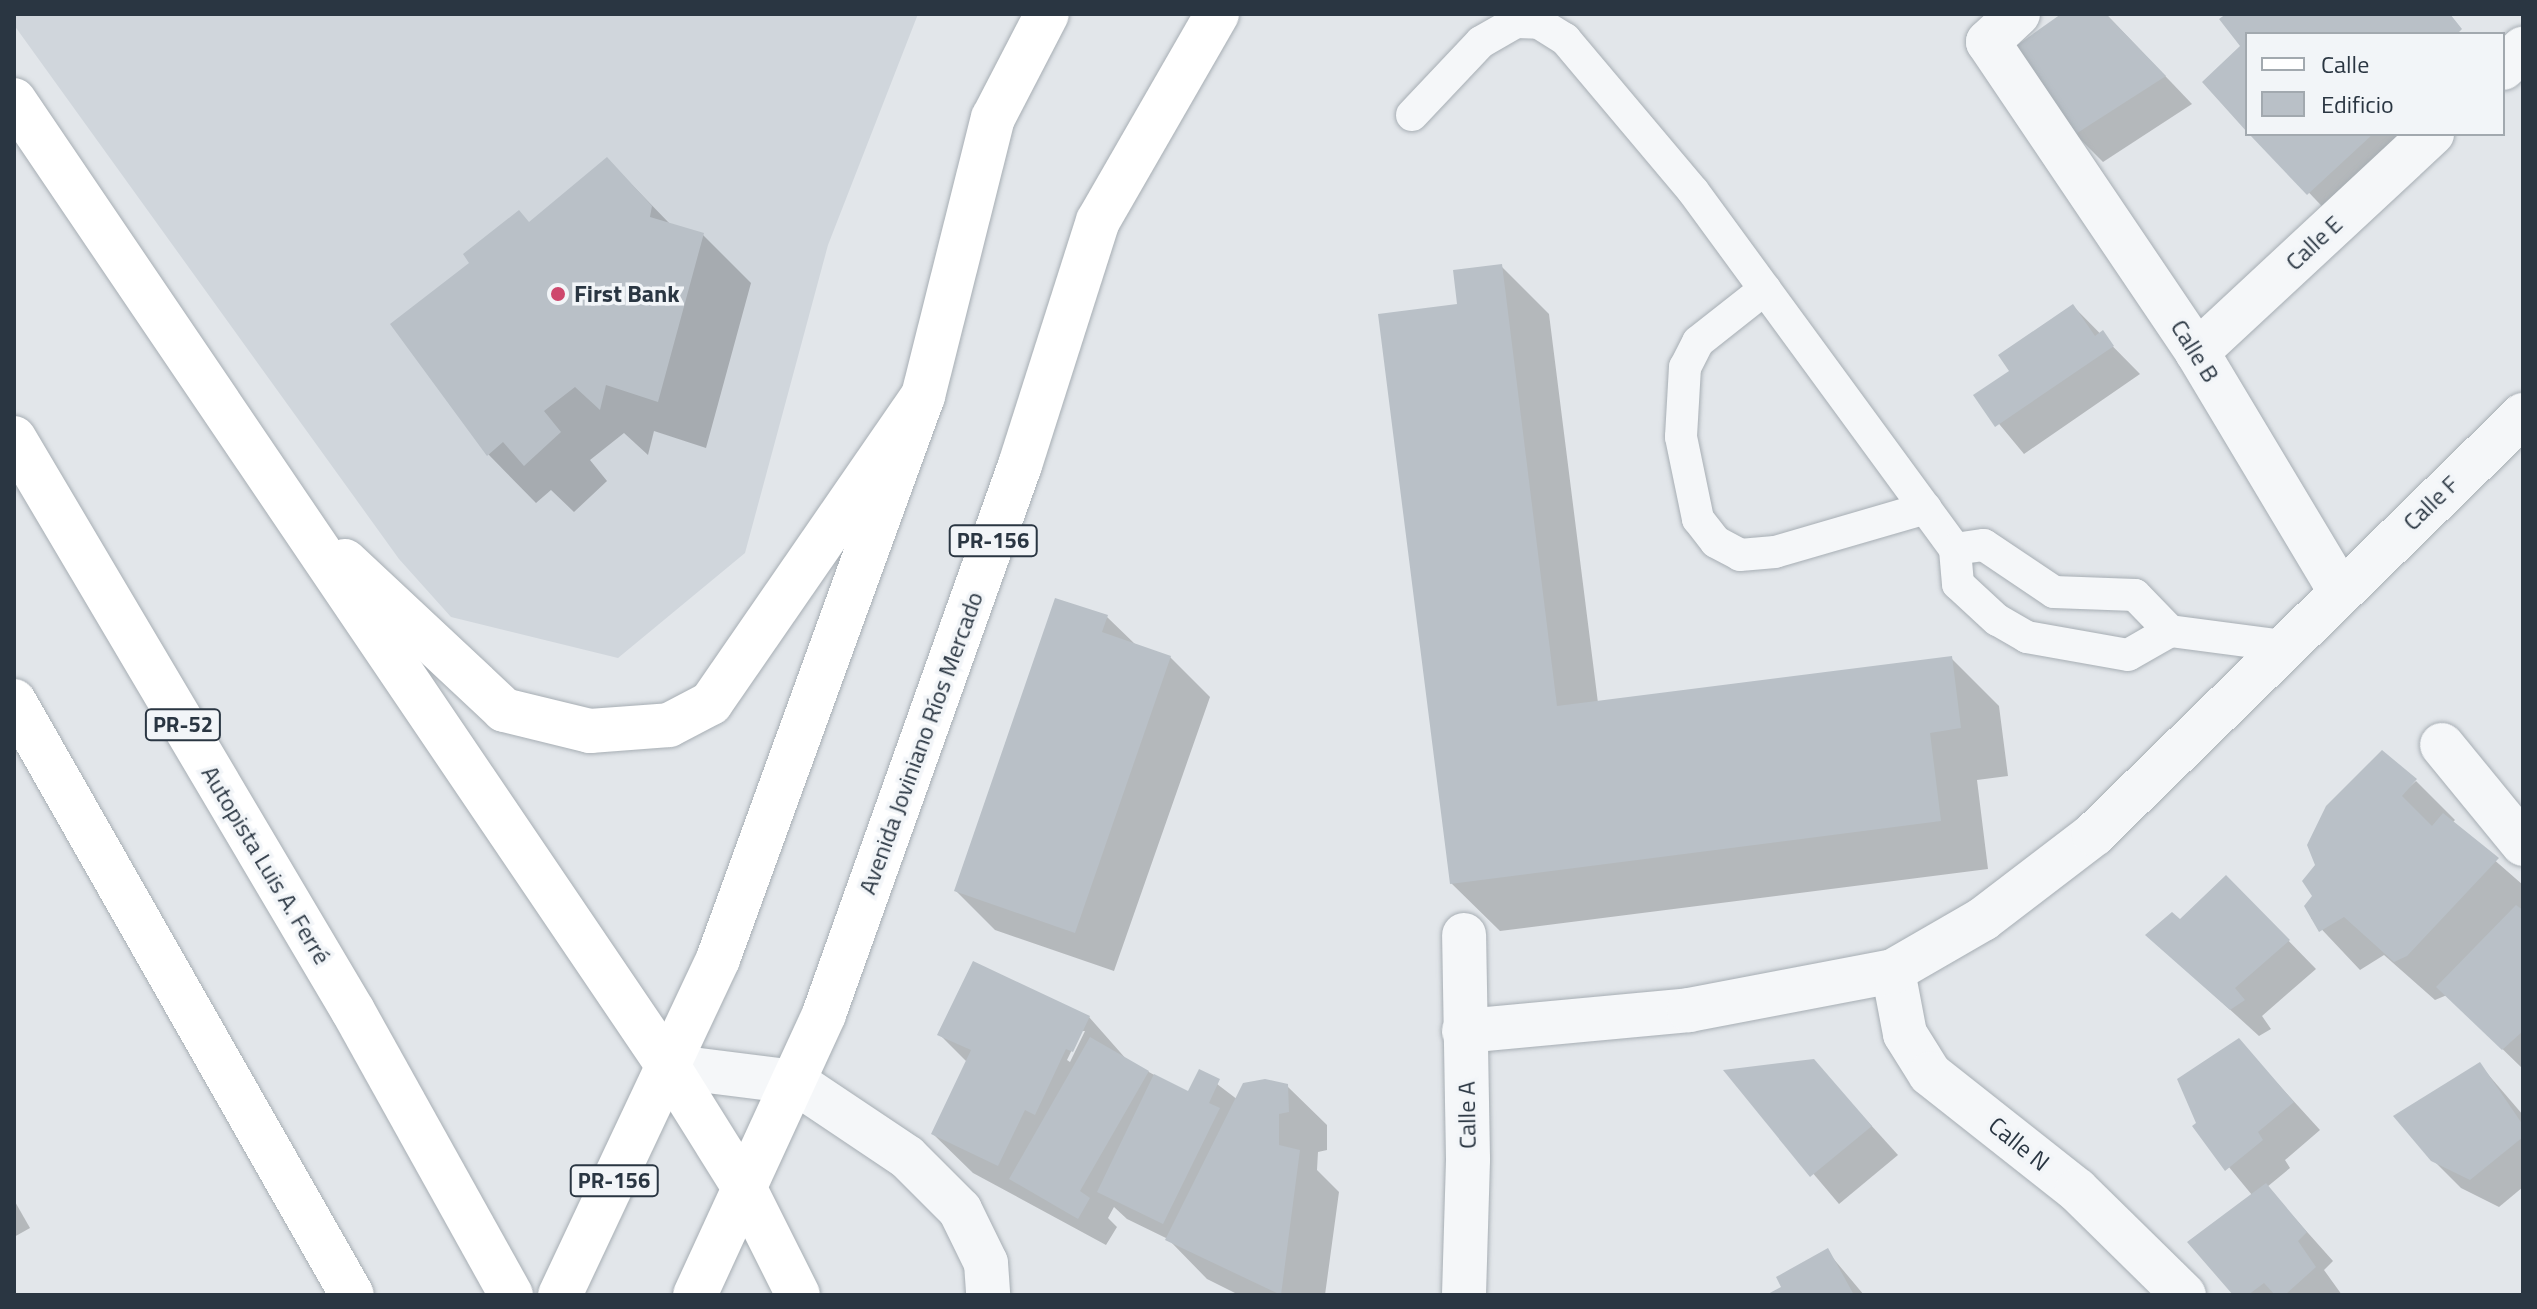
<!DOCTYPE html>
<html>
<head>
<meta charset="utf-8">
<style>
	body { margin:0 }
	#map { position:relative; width:2537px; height:1309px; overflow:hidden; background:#e2e6ea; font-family:"Titillium Web",sans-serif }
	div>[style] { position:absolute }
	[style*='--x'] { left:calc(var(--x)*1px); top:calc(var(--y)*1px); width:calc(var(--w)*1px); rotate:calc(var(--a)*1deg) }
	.built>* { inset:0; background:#d0d6dc }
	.shadow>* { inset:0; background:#0003 }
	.building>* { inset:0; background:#b9c0c7 }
	.roads { filter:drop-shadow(0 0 2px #a7aeb4) drop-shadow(0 0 2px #a7aeb4) }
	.lane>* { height:32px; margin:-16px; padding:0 16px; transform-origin:16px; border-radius:16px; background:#f5f7f9 }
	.street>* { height:44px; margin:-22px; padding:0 22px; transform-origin:22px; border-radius:22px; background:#f5f7f9 }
	.primary>* { height:44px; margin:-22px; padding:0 22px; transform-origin:22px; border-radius:22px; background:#fff }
	.highway>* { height:44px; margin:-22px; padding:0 22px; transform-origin:22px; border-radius:22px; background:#fff }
	.dots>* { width:22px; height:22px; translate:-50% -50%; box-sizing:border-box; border:4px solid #f2f5f8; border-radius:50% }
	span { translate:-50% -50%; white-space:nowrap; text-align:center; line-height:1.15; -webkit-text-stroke:7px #f2f5f8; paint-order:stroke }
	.shield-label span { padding:2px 6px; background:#f2f5f8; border:2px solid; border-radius:6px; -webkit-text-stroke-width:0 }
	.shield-label { font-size:22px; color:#2a3642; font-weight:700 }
	.street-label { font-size:24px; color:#2a3642 }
	.poi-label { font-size:24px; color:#2a3642; font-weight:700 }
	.left { translate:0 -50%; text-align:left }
	.frame { position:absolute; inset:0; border:16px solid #2a3642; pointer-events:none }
	.legend { position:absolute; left:2245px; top:32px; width:260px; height:104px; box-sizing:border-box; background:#f2f5f8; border:2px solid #a2a9af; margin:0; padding:10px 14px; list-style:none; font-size:24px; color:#2a3642 }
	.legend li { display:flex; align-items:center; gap:16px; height:40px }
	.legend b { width:40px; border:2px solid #a2a9af }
</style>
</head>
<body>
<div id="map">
	<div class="built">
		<div style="clip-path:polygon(14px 14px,918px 14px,828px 245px,745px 553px,618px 658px,451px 617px,399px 559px,14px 25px)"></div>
	</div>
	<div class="shadow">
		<div style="clip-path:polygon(2065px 14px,2106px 14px,2192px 104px,2103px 162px,2075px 134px)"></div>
		<div style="clip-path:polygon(2253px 134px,2431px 134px,2336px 221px)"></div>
		<div style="clip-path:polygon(607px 159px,671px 225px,703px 235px,751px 283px,706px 448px,654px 431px,648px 455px,624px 433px,590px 460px,607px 481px,574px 512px,551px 490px,536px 503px,489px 455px,393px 325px,530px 224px)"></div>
		<div style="clip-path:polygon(1501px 266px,1549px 314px,1598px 703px,1951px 658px,1999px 706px,2008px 776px,1977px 780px,1988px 869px,1500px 931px,1451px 883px)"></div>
		<div style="clip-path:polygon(2073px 306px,2140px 374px,2024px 454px,1976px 396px,2012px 371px)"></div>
		<div style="clip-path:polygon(1107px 617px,1136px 645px,1170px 657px,1210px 697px,1114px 971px,995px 930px,956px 891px)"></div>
		<div style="clip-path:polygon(2416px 781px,2455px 820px,2452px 823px,2523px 885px,2523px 1069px,2447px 995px,2435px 1000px,2384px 955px,2360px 970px,2311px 918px,2315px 896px,2305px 881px)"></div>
		<div style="clip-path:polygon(2226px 877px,2316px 969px,2262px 1016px,2271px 1029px,2259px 1036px,2148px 935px,2180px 922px)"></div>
		<div style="clip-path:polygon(evenodd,1089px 1017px,1127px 1060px,1189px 1094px,1200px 1071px,1238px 1100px,1287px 1086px,1327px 1125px,1327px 1150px,1318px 1152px,1317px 1170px,1339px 1192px,1325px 1295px,1239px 1295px,1207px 1279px,1168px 1239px,1127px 1219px,1114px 1207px,1108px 1218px,1117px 1227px,1106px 1245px,973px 1173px,933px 1134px,967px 1062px,939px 1034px,1089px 1017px,1081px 1031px,1085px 1031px,1070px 1062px,1067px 1060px,1081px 1031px)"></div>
		<div style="clip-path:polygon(2238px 1040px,2320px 1130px,2285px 1160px,2290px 1168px,2267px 1187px,2333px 1261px,2324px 1270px,2342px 1295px,2235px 1295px,2252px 1195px,2195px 1126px,2199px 1123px,2180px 1080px)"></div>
		<div style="clip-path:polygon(1813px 1061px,1898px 1155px,1839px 1204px,1727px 1072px)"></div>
		<div style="clip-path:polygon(2480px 1065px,2523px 1115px,2523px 1187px,2499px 1207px,2461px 1188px,2432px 1159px)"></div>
		<div style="clip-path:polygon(14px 1200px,30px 1228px,14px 1237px)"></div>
		<div style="clip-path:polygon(1827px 1251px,1864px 1295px,1770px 1295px,1784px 1287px)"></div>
	</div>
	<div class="building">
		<div style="clip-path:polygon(2061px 14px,2106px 14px,2166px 76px,2074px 135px,2016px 46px)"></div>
		<div style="clip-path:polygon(2226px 14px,2450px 14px,2462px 29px,2457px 34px,2247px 34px,2247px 132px,2202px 82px,2240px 46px,2219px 19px)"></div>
		<div style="clip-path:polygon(2249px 134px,2373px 134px,2307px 195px)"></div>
		<div style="clip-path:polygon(607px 157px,652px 206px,650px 217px,704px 233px,658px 402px,606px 385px,600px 410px,575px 387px,544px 411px,561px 432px,524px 466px,503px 442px,487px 456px,390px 324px,469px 263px,463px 254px,519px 210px,529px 222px)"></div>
		<div style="clip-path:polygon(1502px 264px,1557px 706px,1952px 656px,1961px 728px,1930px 733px,1941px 821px,1450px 884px,1378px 314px,1457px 304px,1453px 270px)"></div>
		<div style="clip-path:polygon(2073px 304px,2095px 336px,2103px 330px,2114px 346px,1995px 427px,1973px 395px,2009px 371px,1998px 355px)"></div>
		<div style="clip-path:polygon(1055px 598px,1108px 615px,1102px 632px,1171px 656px,1075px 933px,954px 891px)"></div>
		<div style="clip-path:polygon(2382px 750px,2417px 779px,2402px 796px,2432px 826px,2443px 813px,2499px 858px,2407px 956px,2394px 962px,2344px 917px,2319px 932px,2304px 906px,2312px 896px,2302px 881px,2315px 865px,2307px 845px,2326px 806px)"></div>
		<div style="clip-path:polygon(2226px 875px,2290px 940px,2235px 988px,2245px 1000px,2230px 1010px,2145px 935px,2172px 912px,2180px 919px)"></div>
		<div style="clip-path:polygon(2516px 905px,2523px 910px,2523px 1031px,2502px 1050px,2436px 987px)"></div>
		<div style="clip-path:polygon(973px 961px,1090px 1016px,1073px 1052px,1066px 1049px,1035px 1115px,1025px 1110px,998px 1166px,931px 1134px,971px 1050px,937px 1035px)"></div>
		<div style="clip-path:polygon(1090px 1037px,1149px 1071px,1080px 1191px,1090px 1198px,1078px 1219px,1009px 1179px)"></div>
		<div style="clip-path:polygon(2239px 1038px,2294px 1102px,2258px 1132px,2263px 1140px,2225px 1171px,2192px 1126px,2196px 1123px,2177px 1079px)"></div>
		<div style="clip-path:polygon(1814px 1059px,1872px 1126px,1810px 1177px,1723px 1070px)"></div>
		<div style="clip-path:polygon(2480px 1062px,2523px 1125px,2523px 1137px,2470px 1180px,2431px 1161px,2393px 1116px)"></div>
		<div style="clip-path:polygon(1199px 1069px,1220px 1079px,1209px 1103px,1220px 1108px,1163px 1224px,1097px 1192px,1154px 1074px,1188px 1091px)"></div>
		<div style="clip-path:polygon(1265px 1079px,1288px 1084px,1289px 1112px,1279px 1114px,1279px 1145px,1300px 1150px,1281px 1295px,1165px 1240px,1243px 1083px)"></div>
		<div style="clip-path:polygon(2266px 1183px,2307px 1232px,2298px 1241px,2316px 1267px,2285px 1295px,2275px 1295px,2264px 1283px,2248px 1295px,2233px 1295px,2187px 1242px)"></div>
		<div style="clip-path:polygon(1828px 1248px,1854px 1295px,1766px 1295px,1781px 1287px,1776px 1277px)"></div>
	</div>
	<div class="roads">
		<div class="lane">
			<div style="--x:1412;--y:115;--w:100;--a:-46.6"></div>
			<div style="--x:1481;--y:42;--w:40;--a:-29.7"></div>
			<div style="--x:1516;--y:22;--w:23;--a:2"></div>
			<div style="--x:1539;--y:23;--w:31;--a:32"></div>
			<div style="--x:1565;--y:39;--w:199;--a:49.9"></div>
			<div style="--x:1693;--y:191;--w:444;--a:53.8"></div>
			<div style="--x:1765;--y:289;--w:85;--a:141.7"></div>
			<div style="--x:1698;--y:342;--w:28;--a:117"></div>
			<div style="--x:1685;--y:367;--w:70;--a:93.3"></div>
			<div style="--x:1681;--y:437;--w:84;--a:78.3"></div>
			<div style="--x:1698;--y:519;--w:29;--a:52"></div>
			<div style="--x:1716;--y:542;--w:27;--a:28"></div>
			<div style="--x:1740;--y:555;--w:35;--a:-5"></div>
			<div style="--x:1775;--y:552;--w:157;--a:-16.2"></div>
			<div style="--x:2170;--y:631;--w:48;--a:150.3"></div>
			<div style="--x:2128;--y:655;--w:103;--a:-169.9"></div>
			<div style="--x:2027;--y:637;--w:34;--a:-150"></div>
			<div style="--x:1997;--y:620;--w:53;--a:-137.3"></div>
			<div style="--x:1958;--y:584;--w:35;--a:-95"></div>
			<div style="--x:1955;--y:549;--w:29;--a:-8"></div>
			<div style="--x:1984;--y:545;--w:84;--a:33.9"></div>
			<div style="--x:2054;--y:592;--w:81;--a:2.1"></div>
			<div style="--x:2135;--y:595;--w:50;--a:45.8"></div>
			<div style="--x:2170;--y:631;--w:115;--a:7.5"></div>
		</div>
		<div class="street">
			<div style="--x:2018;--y:14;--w:41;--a:137"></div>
			<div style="--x:1988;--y:42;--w:374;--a:56"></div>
			<div style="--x:2197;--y:352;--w:279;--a:59.1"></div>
			<div style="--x:2503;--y:68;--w:28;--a:-44"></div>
			<div style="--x:2197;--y:352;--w:321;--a:-42.9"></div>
			<div style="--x:2442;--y:745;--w:128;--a:50.7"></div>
			<div style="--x:1893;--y:971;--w:64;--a:79.2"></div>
			<div style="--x:1905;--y:1034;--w:47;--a:58"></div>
			<div style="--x:1930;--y:1074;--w:187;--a:38.3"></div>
			<div style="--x:2077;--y:1190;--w:150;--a:44.5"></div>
			<div style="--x:1464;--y:1031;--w:226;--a:-5.3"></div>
			<div style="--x:1689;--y:1010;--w:208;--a:-10.8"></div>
			<div style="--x:1893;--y:971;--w:104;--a:-30"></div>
			<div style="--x:1983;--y:919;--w:140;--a:-37.4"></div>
			<div style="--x:2094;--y:834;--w:600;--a:-44.32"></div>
			<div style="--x:668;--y:1066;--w:128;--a:7.2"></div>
			<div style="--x:795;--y:1082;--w:135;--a:33.8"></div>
			<div style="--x:907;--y:1157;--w:75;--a:45"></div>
			<div style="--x:960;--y:1210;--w:59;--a:63.9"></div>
			<div style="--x:986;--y:1263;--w:32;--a:86"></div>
			<div style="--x:1464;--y:1295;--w:136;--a:-88.3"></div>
			<div style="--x:1468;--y:1159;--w:224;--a:-91"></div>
		</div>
		<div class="primary">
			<div style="--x:560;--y:1295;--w:371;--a:-64.8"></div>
			<div style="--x:718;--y:959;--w:599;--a:-69.99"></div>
			<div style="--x:923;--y:396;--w:287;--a:-75.9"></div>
			<div style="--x:993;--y:118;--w:117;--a:-62.6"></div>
			<div style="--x:695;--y:1295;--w:309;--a:-65.3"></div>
			<div style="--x:824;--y:1014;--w:583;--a:-70.35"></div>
			<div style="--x:1020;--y:465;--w:256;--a:-72.3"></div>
			<div style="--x:1098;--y:221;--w:239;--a:-60.1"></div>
		</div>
		<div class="highway">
			<div style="--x:14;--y:100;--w:1167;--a:55.9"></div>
			<div style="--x:668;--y:1066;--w:147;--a:58"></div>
			<div style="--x:746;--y:1191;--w:116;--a:63.4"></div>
			<div style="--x:14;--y:438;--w:666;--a:59.39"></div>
			<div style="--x:353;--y:1011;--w:325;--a:60.9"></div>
			<div style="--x:345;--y:561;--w:218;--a:43.1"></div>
			<div style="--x:504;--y:710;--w:89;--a:13.7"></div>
			<div style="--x:590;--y:731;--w:79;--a:-4.3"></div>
			<div style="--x:669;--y:725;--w:47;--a:-27.6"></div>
			<div style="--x:711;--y:703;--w:373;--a:-55.4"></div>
			<div style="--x:14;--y:701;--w:683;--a:60.36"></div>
		</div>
	</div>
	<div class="dots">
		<div style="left:558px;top:294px;background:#ce486d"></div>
	</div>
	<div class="shield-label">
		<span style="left:993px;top:541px">PR-156</span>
		<span style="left:183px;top:725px">PR-52</span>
		<span style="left:614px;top:1181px">PR-156</span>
	</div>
	<div class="street-label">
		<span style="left:2314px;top:243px;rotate:-43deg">Calle E</span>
		<span style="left:2195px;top:351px;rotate:58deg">Calle B</span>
		<span style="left:2431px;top:503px;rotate:-44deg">Calle F</span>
		<span style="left:921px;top:743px;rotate:-70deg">Avenida Joviniano Ríos Mercado</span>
		<span style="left:266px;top:865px;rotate:59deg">Autopista Luis A. Ferré</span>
		<span style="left:1467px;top:1115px;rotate:-91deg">Calle A</span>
		<span style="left:2019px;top:1144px;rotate:39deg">Calle N</span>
	</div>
	<div class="poi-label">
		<span class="left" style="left:574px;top:294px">First Bank</span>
	</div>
	<div class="frame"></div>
	<ul class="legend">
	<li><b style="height:10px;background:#fff"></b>Calle</li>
	<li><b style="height:22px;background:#b9c0c7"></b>Edificio</li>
	</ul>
</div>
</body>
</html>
